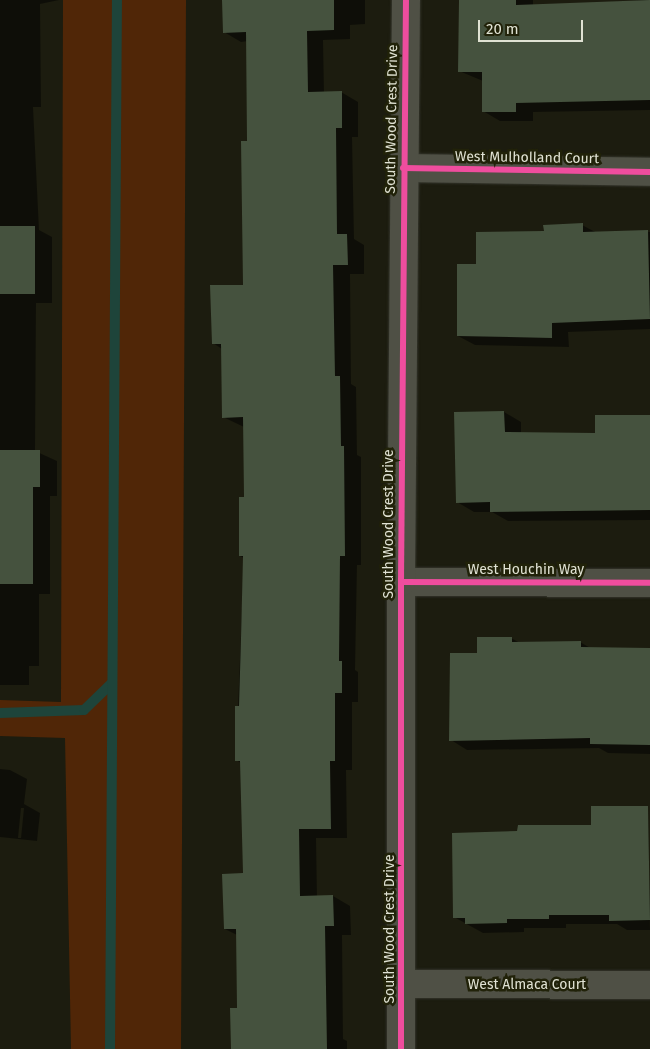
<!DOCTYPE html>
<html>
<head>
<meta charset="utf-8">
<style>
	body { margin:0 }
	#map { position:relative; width:650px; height:1049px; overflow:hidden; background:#1c1c0f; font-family:"Fira Sans",sans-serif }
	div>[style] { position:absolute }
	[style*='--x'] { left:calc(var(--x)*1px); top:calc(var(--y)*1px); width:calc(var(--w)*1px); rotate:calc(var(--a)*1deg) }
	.green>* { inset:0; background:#502607 }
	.shadow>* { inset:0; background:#0007 }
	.stream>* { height:10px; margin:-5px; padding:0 5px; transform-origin:5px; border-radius:5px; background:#1e443a }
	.building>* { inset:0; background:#45523e; transform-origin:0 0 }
	.roads { filter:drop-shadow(0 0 1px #35362d) drop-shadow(0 0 1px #35362d) }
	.street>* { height:28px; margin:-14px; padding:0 14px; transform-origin:14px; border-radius:14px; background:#4f5045 }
	.cycleway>* { height:6px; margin:-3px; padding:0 3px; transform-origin:3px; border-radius:3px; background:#ef4d9e }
	span { translate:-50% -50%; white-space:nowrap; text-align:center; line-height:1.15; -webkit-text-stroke:5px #212209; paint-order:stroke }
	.street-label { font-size:14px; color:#e0e2d3 }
	.scale { position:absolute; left:478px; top:20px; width:105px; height:22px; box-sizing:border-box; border:2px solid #e0e2d3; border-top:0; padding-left:6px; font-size:15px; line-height:18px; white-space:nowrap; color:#e0e2d3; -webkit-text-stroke:4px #212209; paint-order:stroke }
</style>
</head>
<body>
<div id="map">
	<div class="green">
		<div style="clip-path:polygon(63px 0,186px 0,181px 1049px,71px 1049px,65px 738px,0 736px,0 700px,61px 702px)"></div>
	</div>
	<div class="shadow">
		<div style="clip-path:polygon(0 0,59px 0,40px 4px,41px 107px,33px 107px,39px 230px,52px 237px,52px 303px,36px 303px,35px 451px,57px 461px,57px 496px,50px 496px,50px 594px,39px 594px,39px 666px,29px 666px,29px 685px,0 685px)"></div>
		<div style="clip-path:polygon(223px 0,365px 0,365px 24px,350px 25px,350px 39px,323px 40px,324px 93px,341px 92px,358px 102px,358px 137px,352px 137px,354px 239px,364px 245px,364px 274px,350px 274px,351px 384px,356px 387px,357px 455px,361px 457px,361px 565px,357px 565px,355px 670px,358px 672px,358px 702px,352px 702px,352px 770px,346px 770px,347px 838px,316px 838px,317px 897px,333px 896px,350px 906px,351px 935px,342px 935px,343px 1039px,347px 1041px,347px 1049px,232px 1049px,239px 1009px,237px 935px,225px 929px,245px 874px,241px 763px,236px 760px,244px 558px,240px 556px,245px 498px,244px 427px,223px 417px,222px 349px,213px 343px,245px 286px,248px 143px,248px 41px,241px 42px,224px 32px)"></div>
		<div style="clip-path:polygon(460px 0,533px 0,533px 6px,650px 0,650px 110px,533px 112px,533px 121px,500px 121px,483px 111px,483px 81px,459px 71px)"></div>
		<div style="clip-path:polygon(582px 225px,597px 233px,650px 232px,650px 329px,568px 332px,569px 347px,475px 345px,458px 336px,477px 265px,545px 232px)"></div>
		<div style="clip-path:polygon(504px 412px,521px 422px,521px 434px,596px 434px,650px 417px,650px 520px,508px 521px,492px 512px,474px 512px,457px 502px)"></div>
		<div style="clip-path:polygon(511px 638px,520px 643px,580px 642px,592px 649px,650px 650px,650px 754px,608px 753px,599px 748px,467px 750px,451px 740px,478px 654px)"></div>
		<div style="clip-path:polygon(evenodd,0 769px,10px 770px,27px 779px,24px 804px,40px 813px,37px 841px,0 837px,0 769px,21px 808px,24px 808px,21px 838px,18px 838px,21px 808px)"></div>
		<div style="clip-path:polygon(648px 807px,650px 930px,627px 930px,617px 924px,566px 924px,566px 928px,524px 928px,524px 932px,483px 933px,454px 917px,519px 832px,593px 826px,592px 808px)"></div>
	</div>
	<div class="stream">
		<div style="--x:0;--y:713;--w:84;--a:-2"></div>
		<div style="--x:84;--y:710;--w:39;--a:-44"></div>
		<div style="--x:110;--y:1049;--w:1049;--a:-89.62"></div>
	</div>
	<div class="building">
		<div style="clip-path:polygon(222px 0,334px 0,334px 30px,307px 31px,308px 92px,342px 91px,342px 128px,336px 128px,337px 234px,347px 234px,348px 265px,333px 265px,335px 376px,340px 376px,341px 446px,344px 446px,345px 556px,340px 556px,339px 661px,342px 661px,342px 693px,335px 693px,335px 761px,330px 761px,331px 829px,299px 829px,300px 896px,333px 895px,334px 926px,325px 926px,327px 1049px,231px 1049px,230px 1008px,237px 1008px,236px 929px,224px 929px,222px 874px,243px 873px,240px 761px,235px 761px,235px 706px,239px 706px,241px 638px,243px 556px,239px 556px,239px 497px,244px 497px,243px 417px,222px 418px,221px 344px,212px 344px,210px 285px,243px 285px,241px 141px,247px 141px,246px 32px,223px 33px)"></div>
		<div style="clip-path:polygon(459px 0,516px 0,516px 5px,650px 0,650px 100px,516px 103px,516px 112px,482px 112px,482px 72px,458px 72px)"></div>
		<div style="clip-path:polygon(583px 223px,583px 232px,648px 230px,650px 319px,552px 323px,552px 338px,457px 336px,457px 264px,476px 264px,476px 232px,544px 231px,543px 225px)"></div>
		<div style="left:0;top:226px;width:35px;height:68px"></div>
		<div style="clip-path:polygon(504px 411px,505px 432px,595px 433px,595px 415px,650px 415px,650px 510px,490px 512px,490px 502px,456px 503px,454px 412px)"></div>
		<div style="clip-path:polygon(0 450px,40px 450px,40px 487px,33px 487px,33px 584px,0 584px)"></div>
		<div style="clip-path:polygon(477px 637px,512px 637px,512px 642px,581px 641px,581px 647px,650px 648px,650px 745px,590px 744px,590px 738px,449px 741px,450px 653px,477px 653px)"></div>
		<div style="clip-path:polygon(591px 806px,648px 806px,650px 920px,609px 921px,609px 915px,549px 915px,549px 919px,507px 919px,507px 923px,465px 924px,465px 918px,453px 918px,452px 833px,517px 831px,518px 825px,591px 825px)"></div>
	</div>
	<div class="roads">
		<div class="street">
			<div style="--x:403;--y:168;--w:247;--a:0.9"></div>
			<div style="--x:401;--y:582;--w:249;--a:0.2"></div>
			<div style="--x:403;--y:984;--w:247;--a:0.2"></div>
			<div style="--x:401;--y:1049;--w:467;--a:-90"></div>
			<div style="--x:401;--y:582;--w:582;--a:-89.51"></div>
		</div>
	</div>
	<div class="cycleway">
		<div style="--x:403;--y:168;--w:247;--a:0.9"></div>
		<div style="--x:401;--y:582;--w:249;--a:0.2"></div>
		<div style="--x:401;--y:1049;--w:467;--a:-90"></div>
		<div style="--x:401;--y:582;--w:582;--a:-89.51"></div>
	</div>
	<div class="street-label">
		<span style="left:392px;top:119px;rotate:-89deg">South Wood Crest Drive</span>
		<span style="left:527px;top:158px;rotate:1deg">West Mulholland Court</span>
		<span style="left:389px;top:524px;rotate:-90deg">South Wood Crest Drive</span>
		<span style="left:526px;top:570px">West Houchin Way</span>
		<span style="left:390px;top:929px;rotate:-90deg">South Wood Crest Drive</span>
		<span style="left:527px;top:985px">West Almaca Court</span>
	</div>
	<div class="scale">20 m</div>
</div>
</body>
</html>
